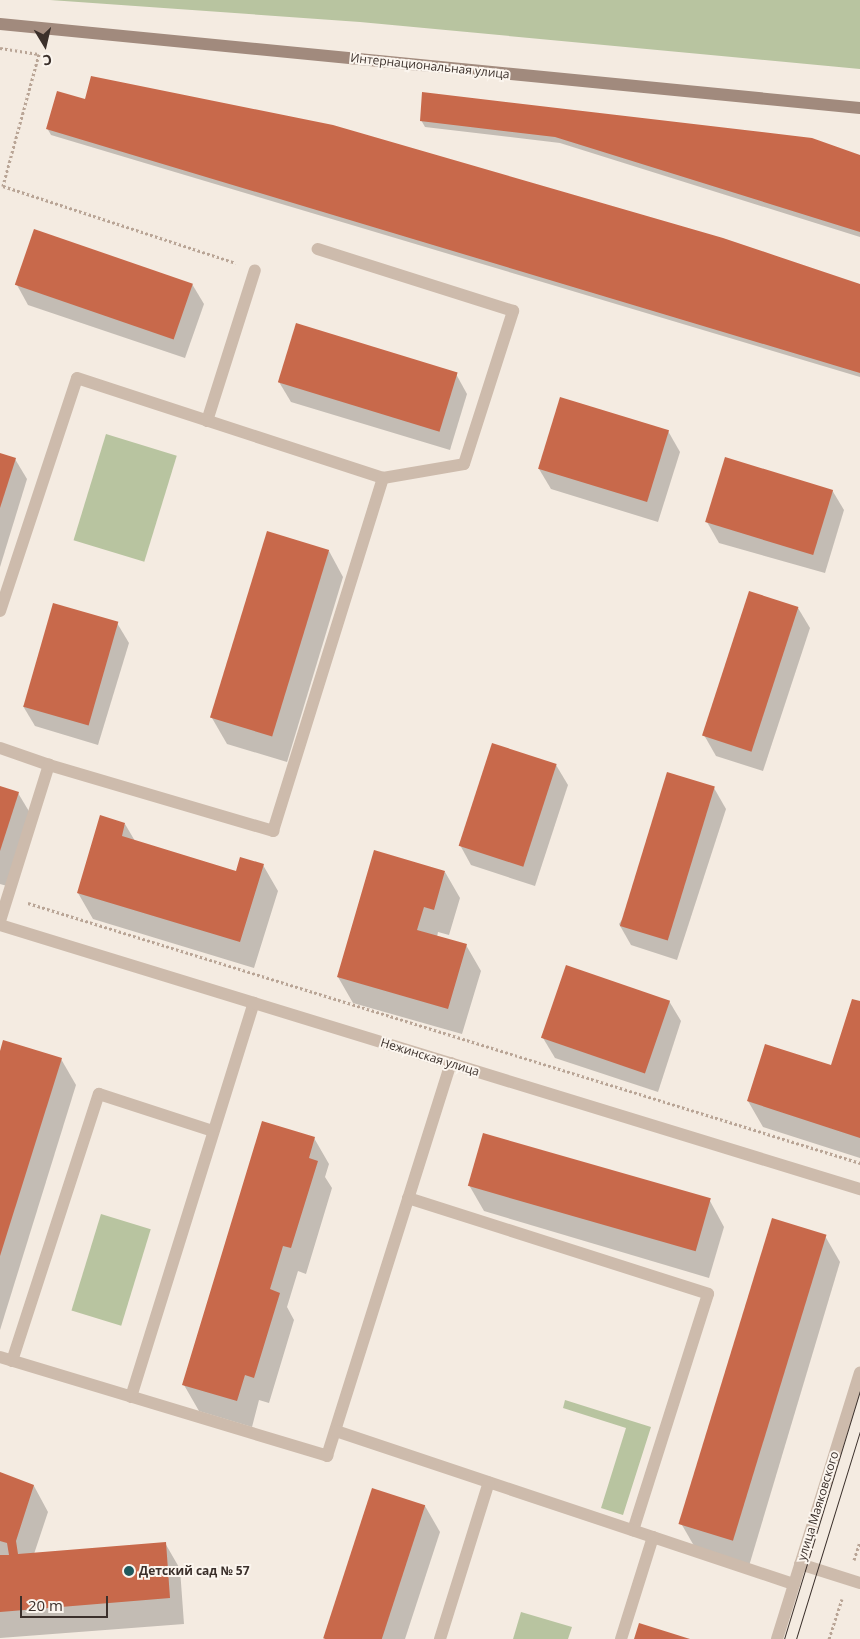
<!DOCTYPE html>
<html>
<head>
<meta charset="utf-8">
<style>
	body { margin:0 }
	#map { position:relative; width:860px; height:1639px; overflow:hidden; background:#f4ebe1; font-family:"Open Sans",sans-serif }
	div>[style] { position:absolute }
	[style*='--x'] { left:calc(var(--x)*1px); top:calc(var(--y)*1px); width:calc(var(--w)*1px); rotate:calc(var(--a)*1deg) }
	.green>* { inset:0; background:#b8c4a0; transform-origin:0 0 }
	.shadow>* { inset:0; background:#0003 }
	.building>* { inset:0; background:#c8694b; transform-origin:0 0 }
	.path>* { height:3px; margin-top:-1.5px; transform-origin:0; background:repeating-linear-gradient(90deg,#b9a596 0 2.5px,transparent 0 5px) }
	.service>* { height:12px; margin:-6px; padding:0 6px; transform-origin:6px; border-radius:6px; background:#cdbbac }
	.minor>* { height:12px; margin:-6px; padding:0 6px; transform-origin:6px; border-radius:6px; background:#cdbbac }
	.secondary>* { height:12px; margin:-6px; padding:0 6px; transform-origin:6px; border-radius:6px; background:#a18a7d }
	.tram>* { height:1px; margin:-0.5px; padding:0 0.5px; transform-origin:0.5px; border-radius:0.5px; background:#3b302b }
	.dots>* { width:14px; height:14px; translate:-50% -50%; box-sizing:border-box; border:2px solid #fbf5ee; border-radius:50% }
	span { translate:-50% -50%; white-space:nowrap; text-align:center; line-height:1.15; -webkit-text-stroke:4px #fbf5ee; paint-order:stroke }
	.street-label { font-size:12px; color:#3b302b }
	.poi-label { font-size:12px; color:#3b302b; font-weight:700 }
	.left { translate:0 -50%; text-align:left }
	.north { position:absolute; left:20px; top:20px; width:50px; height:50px; -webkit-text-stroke:4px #fbf5ee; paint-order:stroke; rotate:171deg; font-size:14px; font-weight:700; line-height:20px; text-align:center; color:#3b302b }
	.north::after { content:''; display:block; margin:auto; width:18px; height:22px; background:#3b302b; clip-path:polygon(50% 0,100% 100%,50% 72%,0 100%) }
	.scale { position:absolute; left:20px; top:1596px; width:88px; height:22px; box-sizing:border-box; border:2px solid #3b302b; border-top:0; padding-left:6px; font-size:15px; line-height:18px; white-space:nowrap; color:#3b302b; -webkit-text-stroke:4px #fbf5ee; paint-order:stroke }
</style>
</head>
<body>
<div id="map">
	<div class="green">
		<div style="clip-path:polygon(50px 0,860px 0,860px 69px,360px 22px)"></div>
		<div style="left:106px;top:434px;width:74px;height:111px;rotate:17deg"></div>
		<div style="left:101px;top:1214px;width:52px;height:101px;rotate:17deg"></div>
		<div style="clip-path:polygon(565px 1400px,651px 1427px,623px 1515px,601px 1508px,626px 1428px,563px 1408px)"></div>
		<div style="clip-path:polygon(521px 1612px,572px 1627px,568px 1639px,513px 1639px)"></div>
	</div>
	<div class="shadow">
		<div style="clip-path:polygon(421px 120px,860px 157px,860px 237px,560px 143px,425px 127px)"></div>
		<div style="clip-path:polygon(47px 128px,860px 286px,860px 377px,51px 135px)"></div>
		<div style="clip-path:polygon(192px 284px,204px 304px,185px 358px,28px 305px,17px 285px)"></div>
		<div style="clip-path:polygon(456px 374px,467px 394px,450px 450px,291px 402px,279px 382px)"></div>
		<div style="clip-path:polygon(668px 431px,680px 452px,658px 522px,551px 489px,539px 469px)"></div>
		<div style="clip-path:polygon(0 454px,15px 459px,27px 479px,0 567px)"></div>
		<div style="clip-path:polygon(832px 490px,844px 510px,825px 573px,719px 543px,707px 522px)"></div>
		<div style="clip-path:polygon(329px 551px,343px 577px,287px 762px,227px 744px,212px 718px)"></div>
		<div style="clip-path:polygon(798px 608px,810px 628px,763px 771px,716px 756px,704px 735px)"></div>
		<div style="clip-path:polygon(117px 623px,129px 643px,98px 745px,35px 726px,23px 706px)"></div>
		<div style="clip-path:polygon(556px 765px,568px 785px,535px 886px,471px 865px,460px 845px)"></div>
		<div style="clip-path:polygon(0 787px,18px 793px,30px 813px,7px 886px,0 884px)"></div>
		<div style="clip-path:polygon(714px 788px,726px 809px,677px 960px,631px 945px,619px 924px)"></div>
		<div style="clip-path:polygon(125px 824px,135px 841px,236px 872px,263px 865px,278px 891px,254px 968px,93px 919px,78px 893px)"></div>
		<div style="clip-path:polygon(445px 872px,460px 898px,449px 935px,438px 932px,437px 937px,466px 945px,481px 971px,462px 1034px,353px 1003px,338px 977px)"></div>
		<div style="clip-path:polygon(669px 1001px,681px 1021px,658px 1092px,555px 1058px,543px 1038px)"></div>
		<div style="clip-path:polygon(860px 1003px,860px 1158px,763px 1127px,748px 1101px,832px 1066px)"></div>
		<div style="clip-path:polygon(0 1055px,61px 1059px,76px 1085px,0 1330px)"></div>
		<div style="clip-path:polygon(314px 1138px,329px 1164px,325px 1177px,332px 1188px,306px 1274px,298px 1271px,287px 1307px,294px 1320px,269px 1403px,259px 1400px,252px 1427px,199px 1411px,184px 1385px)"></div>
		<div style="clip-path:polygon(469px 1185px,710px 1201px,724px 1227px,709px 1278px,484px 1211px)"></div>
		<div style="clip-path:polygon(825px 1236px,840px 1262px,749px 1566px,697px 1551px,682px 1525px)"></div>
		<div style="clip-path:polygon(0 1474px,34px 1486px,48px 1512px,34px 1554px,165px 1543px,180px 1569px,184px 1624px,0 1638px)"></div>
		<div style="clip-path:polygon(373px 1490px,425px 1506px,440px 1532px,405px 1639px,325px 1639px)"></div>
	</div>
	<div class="building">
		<div style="clip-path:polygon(91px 76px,333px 125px,723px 238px,860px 284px,860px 373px,46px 129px,57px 91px,85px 99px)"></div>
		<div style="clip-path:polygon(422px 92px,812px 138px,860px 155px,860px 232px,555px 137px,420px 121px)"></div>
		<div style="left:34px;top:229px;width:168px;height:59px;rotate:19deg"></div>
		<div style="left:296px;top:323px;width:169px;height:62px;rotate:17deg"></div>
		<div style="left:560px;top:397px;width:114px;height:75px;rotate:17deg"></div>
		<div style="clip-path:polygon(0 453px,16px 458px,0 508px)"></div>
		<div style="left:725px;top:457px;width:113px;height:68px;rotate:17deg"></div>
		<div style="left:267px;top:531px;width:65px;height:195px;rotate:17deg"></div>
		<div style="left:749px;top:591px;width:52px;height:152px;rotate:18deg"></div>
		<div style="left:53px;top:603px;width:68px;height:108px;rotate:16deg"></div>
		<div style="left:492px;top:743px;width:68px;height:108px;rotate:18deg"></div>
		<div style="left:667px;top:772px;width:50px;height:161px;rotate:17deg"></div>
		<div style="clip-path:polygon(0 786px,19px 792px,0 851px)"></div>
		<div style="clip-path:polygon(100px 815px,125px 823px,122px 836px,236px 871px,240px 857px,264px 864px,240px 942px,77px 893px)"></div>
		<div style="clip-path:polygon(374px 850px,445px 871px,434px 910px,424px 907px,417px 930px,467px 944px,448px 1009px,337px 977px)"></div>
		<div style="left:566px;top:965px;width:110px;height:77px;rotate:19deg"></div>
		<div style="clip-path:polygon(852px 999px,860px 1001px,860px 1138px,747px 1101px,765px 1044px,831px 1065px)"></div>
		<div style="clip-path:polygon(3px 1040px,62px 1058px,0 1256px,0 1051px)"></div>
		<div style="clip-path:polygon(262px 1121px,315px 1137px,309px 1158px,318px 1161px,291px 1248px,283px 1246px,270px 1289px,280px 1293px,254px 1378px,245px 1375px,237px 1401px,182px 1385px)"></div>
		<div style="left:483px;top:1133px;width:237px;height:55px;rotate:16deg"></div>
		<div style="left:772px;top:1218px;width:57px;height:320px;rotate:17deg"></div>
		<div style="clip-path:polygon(0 1472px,34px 1485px,16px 1541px,18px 1554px,166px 1542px,170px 1598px,0 1612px,0 1555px,9px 1555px,7px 1543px,0 1541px)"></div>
		<div style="left:372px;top:1488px;width:56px;height:158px;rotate:18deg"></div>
		<div style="clip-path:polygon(639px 1623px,690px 1639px,634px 1639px)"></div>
	</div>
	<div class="path">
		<div style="--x:0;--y:48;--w:39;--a:9"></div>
		<div style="--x:39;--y:54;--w:137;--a:105.3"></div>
		<div style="--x:3;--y:186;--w:245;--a:18.3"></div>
		<div style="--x:28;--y:903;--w:872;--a:17.35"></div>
		<div style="--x:854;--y:1560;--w:20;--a:-72"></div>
		<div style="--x:829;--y:1639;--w:42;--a:-72"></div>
	</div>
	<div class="service">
		<div style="--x:207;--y:421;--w:158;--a:-72.4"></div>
		<div style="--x:0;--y:611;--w:245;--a:-71.7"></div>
		<div style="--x:77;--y:378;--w:322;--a:18.1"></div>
		<div style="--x:0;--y:748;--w:52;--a:19.1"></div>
		<div style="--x:0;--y:921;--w:164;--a:-72.6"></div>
		<div style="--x:49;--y:765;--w:234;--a:16.4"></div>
		<div style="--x:273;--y:831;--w:370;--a:-72.7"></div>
		<div style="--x:383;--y:478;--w:82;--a:-9.8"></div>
		<div style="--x:464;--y:464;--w:161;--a:-72.2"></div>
		<div style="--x:513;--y:311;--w:205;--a:-162.4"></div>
		<div style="--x:408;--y:1198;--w:315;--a:17.7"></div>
		<div style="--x:708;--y:1294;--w:248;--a:107.6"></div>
		<div style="--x:0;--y:1357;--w:342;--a:16.8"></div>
		<div style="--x:327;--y:1456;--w:412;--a:-72.5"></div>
		<div style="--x:12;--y:1361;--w:281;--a:-72"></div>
		<div style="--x:99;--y:1094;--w:120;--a:18"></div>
		<div style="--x:131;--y:1397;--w:413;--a:-72.7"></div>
		<div style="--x:336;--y:1431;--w:483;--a:18.5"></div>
		<div style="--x:800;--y:1564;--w:63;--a:17.6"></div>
		<div style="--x:440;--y:1639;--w:164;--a:-72.7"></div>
		<div style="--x:621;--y:1639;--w:107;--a:-72.6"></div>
	</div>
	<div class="minor">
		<div style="--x:0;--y:925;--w:900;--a:17.07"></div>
		<div style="--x:777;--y:1639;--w:279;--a:-72.7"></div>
	</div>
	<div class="secondary">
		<div style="--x:0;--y:24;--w:864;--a:5.58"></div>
	</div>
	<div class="tram">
		<div style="--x:784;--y:1639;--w:259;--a:-73"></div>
		<div style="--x:796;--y:1639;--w:218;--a:-72.9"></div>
	</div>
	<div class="dots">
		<div style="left:129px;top:1571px;background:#1f5a5e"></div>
	</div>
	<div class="street-label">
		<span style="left:430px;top:66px;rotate:6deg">Интернациональная улица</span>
		<span style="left:430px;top:1057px;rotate:17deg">Нежинская улица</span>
		<span style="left:818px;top:1506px;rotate:-73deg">улица Маяковского</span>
	</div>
	<div class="poi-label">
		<span class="left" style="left:139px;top:1571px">Детский сад № 57</span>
	</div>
	<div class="north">С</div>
	<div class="scale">20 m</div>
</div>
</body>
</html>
